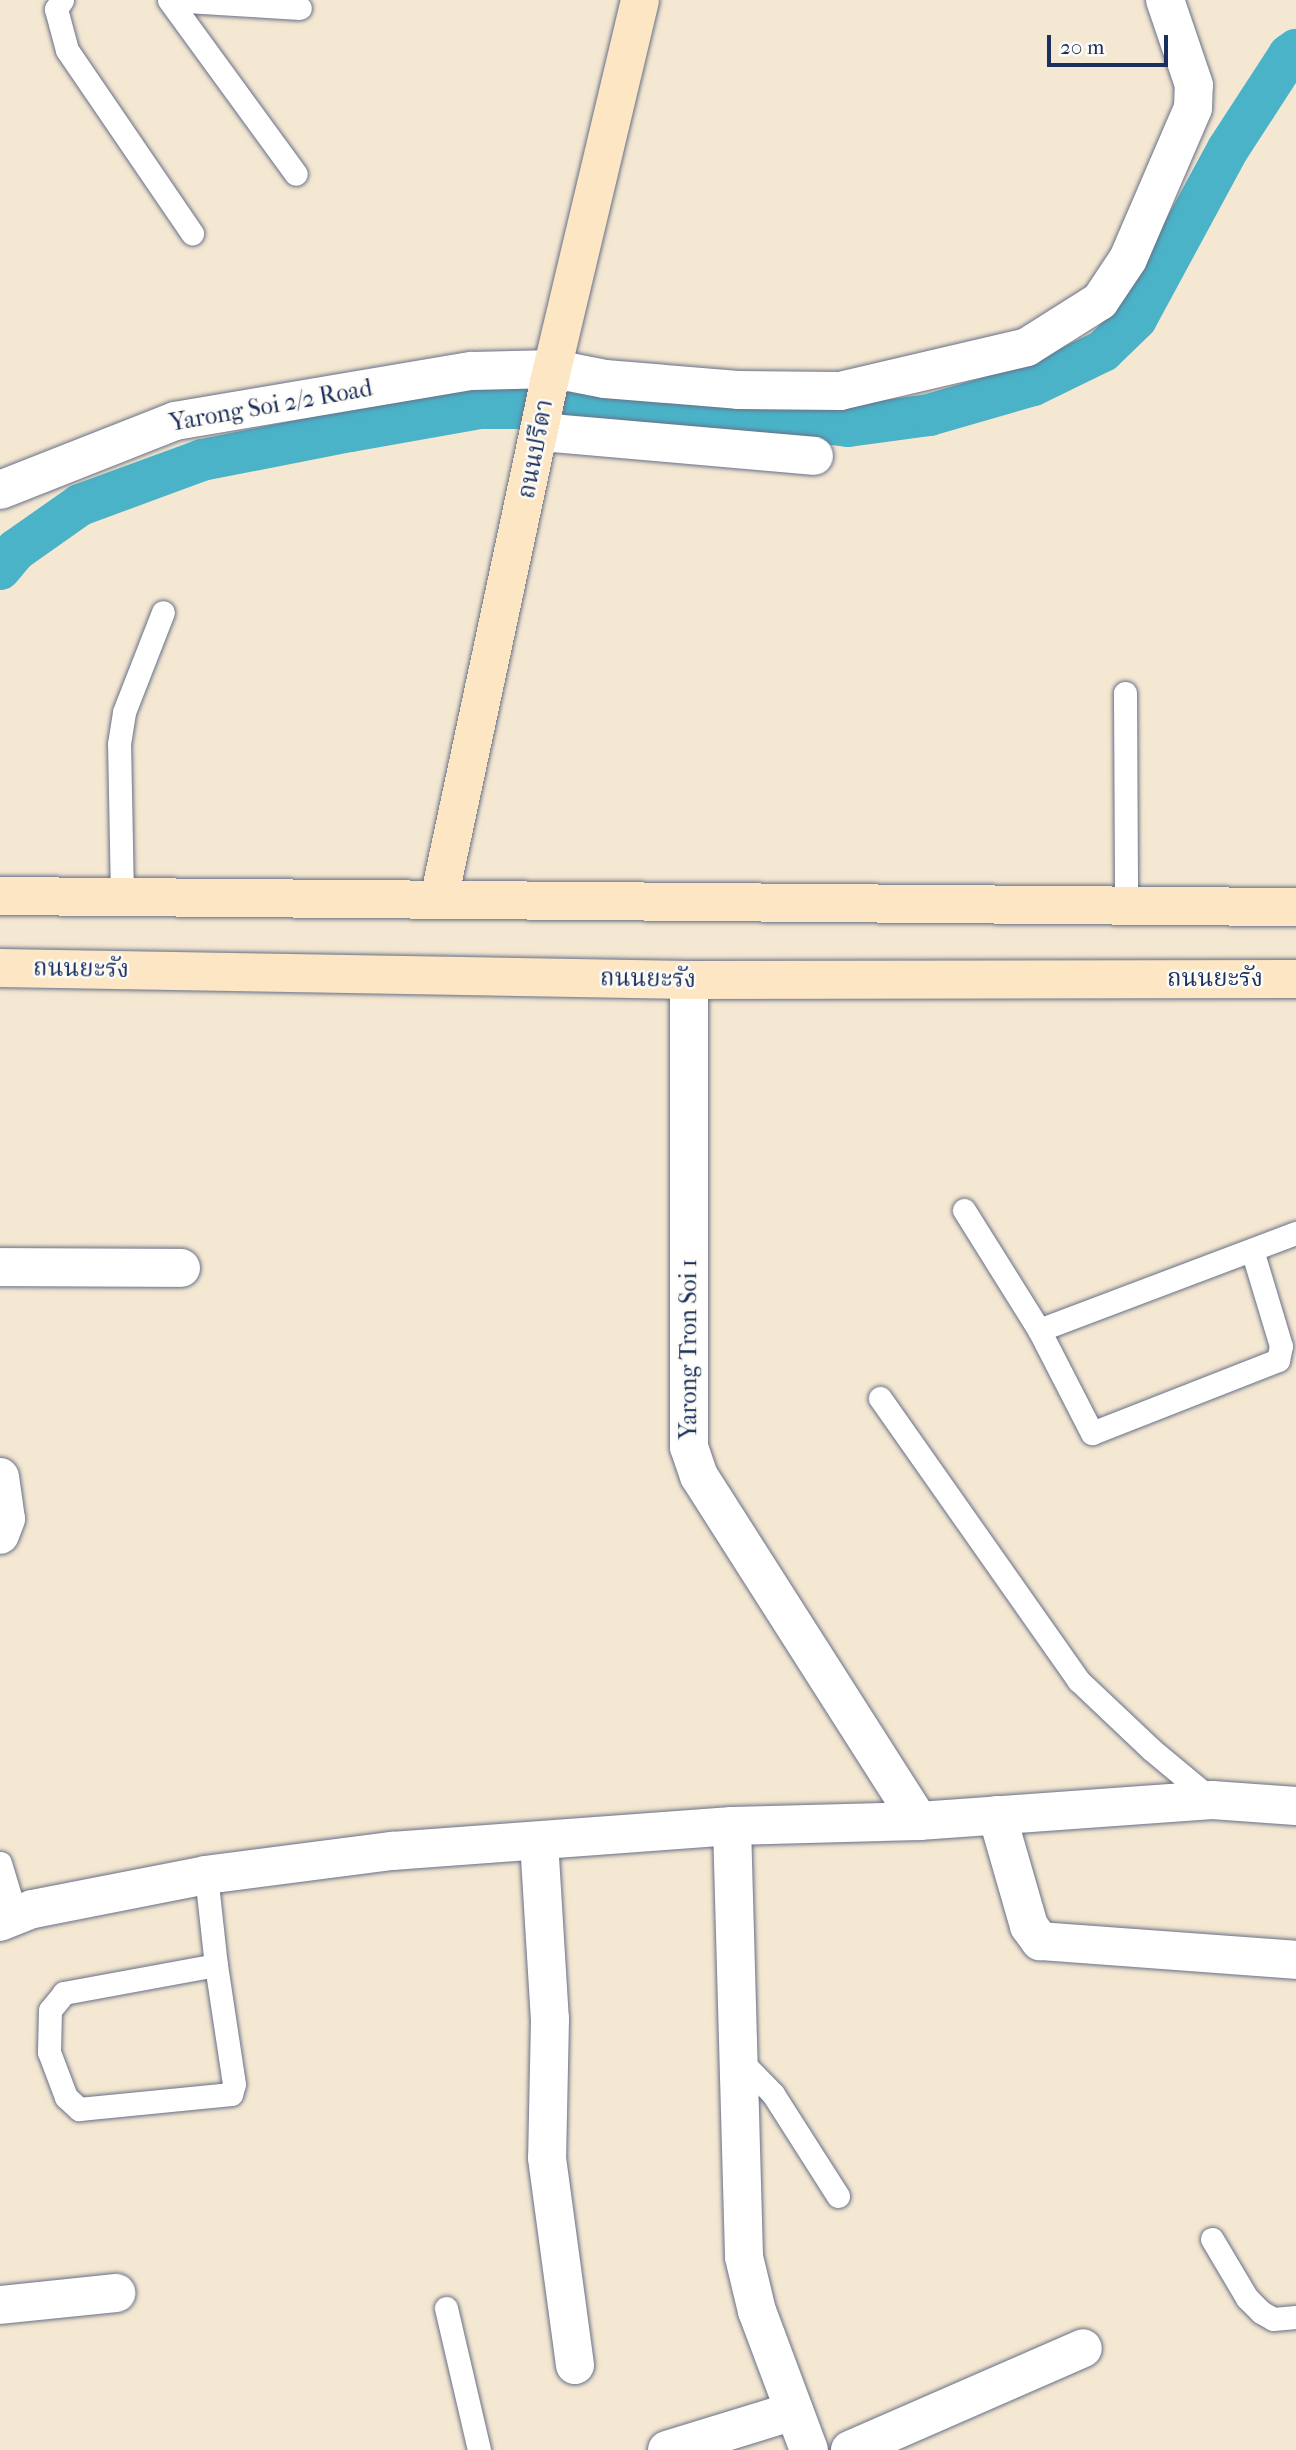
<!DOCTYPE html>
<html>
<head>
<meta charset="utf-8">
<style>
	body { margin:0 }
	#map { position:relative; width:1296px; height:2450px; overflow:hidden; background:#f5e8d2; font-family:"IM FELL French Canon","Noto Serif Thai",serif }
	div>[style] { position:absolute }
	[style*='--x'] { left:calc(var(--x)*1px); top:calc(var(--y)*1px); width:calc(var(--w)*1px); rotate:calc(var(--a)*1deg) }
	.canal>* { height:42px; margin:-21px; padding:0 21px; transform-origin:21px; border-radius:21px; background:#4ab3c8 }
	.roads { filter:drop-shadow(0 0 2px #677087) drop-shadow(0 0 2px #677087) }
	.lane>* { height:23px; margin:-11.5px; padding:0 11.5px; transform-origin:11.5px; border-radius:11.5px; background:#fff }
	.street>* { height:38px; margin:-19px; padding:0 19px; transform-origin:19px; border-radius:19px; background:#fff }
	.secondary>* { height:38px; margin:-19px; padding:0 19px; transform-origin:19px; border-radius:19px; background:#fce6c4 }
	span { translate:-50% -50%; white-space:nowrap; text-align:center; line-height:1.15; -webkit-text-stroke:5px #fdfcf7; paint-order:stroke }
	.street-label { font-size:24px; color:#1b2f5e }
	.scale { position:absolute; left:1047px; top:35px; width:121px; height:32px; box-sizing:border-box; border:4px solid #1b2f5e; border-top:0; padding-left:9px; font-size:21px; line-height:24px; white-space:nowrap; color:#1b2f5e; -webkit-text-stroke:5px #fdfcf7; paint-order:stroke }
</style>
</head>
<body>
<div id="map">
	<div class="canal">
		<div style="--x:0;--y:569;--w:25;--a:-50"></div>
		<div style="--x:16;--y:550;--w:78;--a:-35.1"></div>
		<div style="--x:80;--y:505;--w:130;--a:-20.2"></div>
		<div style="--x:202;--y:460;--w:151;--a:-11.1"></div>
		<div style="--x:350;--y:431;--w:133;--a:-10"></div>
		<div style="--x:481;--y:408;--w:228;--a:0"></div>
		<div style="--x:709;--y:408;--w:140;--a:7.4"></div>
		<div style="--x:848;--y:426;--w:82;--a:-7.7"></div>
		<div style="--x:929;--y:415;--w:108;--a:-16.1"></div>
		<div style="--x:1033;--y:385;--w:78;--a:-25.9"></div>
		<div style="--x:1103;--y:351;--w:46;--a:-44.1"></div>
		<div style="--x:1136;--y:319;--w:193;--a:-61.6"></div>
		<div style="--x:1228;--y:149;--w:112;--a:-57"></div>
		<div style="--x:1289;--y:55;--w:9;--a:-36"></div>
	</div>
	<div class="roads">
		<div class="lane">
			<div style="--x:62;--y:0;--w:11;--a:124"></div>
			<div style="--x:56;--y:9;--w:42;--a:75"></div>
			<div style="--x:67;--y:50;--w:222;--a:55.7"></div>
			<div style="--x:169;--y:0;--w:215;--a:53.9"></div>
			<div style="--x:170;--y:0;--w:130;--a:3.5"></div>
			<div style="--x:1125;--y:693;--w:213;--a:89.7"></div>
			<div style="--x:122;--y:897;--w:153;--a:-91.1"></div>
			<div style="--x:119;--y:744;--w:32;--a:-81"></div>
			<div style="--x:124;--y:712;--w:107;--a:-68.7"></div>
			<div style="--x:964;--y:1210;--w:142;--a:58"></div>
			<div style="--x:1039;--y:1330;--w:116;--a:62.8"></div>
			<div style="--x:1092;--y:1433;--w:200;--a:-21.4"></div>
			<div style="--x:1278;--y:1360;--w:14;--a:-78"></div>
			<div style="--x:1281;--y:1346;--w:100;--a:-106.8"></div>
			<div style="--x:1039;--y:1330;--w:275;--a:-20.7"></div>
			<div style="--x:880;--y:1398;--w:345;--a:54.9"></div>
			<div style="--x:1078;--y:1680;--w:102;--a:43.4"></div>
			<div style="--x:1152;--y:1750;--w:78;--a:39.8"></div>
			<div style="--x:0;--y:1863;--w:55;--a:73.2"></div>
			<div style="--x:206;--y:1875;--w:91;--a:83.7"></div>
			<div style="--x:216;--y:1965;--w:155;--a:169.6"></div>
			<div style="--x:64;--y:1993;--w:22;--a:129"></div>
			<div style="--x:50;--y:2010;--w:42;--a:91.4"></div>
			<div style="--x:49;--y:2052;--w:48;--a:69.3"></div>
			<div style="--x:66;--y:2097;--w:18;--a:43"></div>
			<div style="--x:79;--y:2109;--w:153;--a:-5.6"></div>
			<div style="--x:231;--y:2094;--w:10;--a:-73"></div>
			<div style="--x:234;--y:2084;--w:120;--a:-98.6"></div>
			<div style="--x:739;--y:2059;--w:49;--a:45.8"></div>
			<div style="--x:773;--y:2094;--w:121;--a:57.5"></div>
			<div style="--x:1212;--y:2239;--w:69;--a:59.3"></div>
			<div style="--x:1247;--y:2298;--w:20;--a:45"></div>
			<div style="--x:1261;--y:2312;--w:14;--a:30"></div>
			<div style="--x:1273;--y:2319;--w:23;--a:-5"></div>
			<div style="--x:446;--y:2308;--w:146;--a:76.9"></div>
		</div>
		<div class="street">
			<div style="--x:541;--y:432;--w:274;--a:5"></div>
			<div style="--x:0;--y:490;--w:188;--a:-21.5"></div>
			<div style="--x:175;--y:421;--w:301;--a:-9.6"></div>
			<div style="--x:472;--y:371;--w:82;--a:-1.4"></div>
			<div style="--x:554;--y:369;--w:52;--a:11.1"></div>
			<div style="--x:605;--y:379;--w:133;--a:4.7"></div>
			<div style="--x:738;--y:390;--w:102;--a:0.6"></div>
			<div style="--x:840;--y:391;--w:192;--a:-13.2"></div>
			<div style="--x:1027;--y:347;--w:86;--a:-32.2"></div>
			<div style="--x:1100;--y:301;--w:50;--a:-56.3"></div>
			<div style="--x:1128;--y:259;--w:164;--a:-66.7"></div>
			<div style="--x:1193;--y:108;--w:23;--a:-88"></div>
			<div style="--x:1194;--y:85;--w:90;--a:-108.8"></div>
			<div style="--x:689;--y:980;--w:467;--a:90"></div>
			<div style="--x:689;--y:1447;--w:31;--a:71"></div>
			<div style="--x:699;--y:1476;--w:409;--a:57.5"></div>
			<div style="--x:0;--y:1267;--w:181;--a:0.3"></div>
			<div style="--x:0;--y:1477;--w:42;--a:81.9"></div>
			<div style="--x:6;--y:1519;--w:17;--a:111"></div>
			<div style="--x:997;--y:1815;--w:116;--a:73.9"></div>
			<div style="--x:1029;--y:1926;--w:19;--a:54"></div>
			<div style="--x:1040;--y:1941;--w:257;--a:4.2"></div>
			<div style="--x:732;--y:1826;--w:431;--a:88.4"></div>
			<div style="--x:744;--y:2257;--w:56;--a:76.5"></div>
			<div style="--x:757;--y:2311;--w:148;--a:69.5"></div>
			<div style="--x:539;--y:1841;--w:178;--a:86.5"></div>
			<div style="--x:550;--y:2019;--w:139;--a:91.2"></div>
			<div style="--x:547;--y:2158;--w:209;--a:82.3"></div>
			<div style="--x:0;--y:1922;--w:35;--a:-22"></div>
			<div style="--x:33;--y:1909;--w:176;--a:-11.1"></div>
			<div style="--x:206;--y:1875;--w:188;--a:-7.4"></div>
			<div style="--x:392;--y:1851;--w:341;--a:-4.2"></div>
			<div style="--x:732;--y:1826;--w:187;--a:-1.5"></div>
			<div style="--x:919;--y:1821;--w:294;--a:-4.1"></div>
			<div style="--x:1212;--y:1800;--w:84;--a:4.1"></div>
			<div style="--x:0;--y:2305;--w:117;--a:-5.9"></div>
			<div style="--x:667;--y:2450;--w:133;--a:-17.1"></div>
			<div style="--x:850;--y:2450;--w:254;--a:-23.6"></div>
		</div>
		<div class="secondary">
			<div style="--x:0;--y:896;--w:1296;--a:0.49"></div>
			<div style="--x:439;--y:899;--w:533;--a:-77.97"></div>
			<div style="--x:550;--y:378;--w:389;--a:-76.6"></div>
			<div style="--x:0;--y:968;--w:689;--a:1"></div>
			<div style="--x:689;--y:980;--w:607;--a:-0.09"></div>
		</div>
	</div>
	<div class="street-label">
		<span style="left:271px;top:406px;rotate:-10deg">Yarong Soi 2/2 Road</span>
		<span style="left:536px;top:449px;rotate:-79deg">ถนนปรีดา</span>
		<span style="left:81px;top:969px;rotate:1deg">ถนนยะรัง</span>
		<span style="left:648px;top:979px;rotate:1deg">ถนนยะรัง</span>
		<span style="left:1215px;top:979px">ถนนยะรัง</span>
		<span style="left:689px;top:1349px;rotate:-90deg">Yarong Tron Soi 1</span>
	</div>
	<div class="scale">20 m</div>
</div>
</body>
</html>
